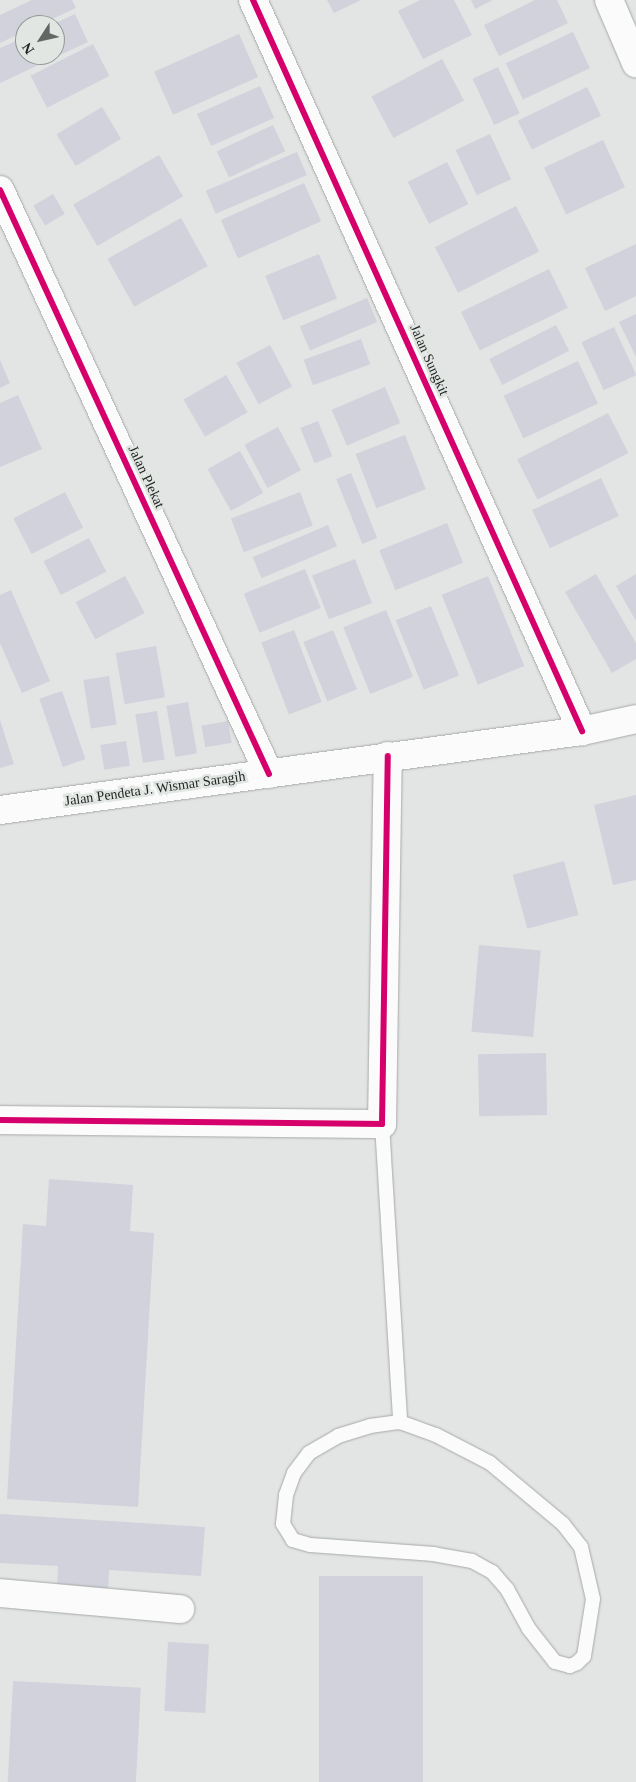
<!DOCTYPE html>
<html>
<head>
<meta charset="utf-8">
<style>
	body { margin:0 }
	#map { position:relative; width:636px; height:1782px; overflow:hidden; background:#e2e5e3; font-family:Georgia,serif }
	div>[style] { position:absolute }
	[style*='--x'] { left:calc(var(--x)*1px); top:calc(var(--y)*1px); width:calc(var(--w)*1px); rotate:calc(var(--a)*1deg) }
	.building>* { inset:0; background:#d1d2dc; transform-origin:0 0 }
	.roads { filter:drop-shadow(0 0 1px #a7a9a8) drop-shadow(0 0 1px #a7a9a8) }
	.service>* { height:14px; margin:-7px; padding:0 7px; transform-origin:7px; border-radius:7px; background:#fbfbfb }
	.minor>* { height:28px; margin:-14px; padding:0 14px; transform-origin:14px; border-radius:14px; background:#fbfbfb }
	.tertiary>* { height:28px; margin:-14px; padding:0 14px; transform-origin:14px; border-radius:14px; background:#fbfbfb }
	.cycleway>* { height:6px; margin:-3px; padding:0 3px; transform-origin:3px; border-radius:3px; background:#d6006c }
	span { translate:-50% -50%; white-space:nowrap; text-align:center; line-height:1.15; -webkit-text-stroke:5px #e1e6e3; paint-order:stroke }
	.street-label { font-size:14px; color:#1f2120 }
	.north { position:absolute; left:15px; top:15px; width:50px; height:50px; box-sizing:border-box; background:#e1e6e3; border:1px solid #939795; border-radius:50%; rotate:235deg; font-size:14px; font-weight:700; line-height:20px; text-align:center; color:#1f2120 }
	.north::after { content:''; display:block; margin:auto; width:18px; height:22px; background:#636664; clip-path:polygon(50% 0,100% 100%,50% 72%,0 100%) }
</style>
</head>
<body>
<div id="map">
	<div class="building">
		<div style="clip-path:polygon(32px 0,72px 0,76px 8px,39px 25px,25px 25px,25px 31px,0 43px,0 15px)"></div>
		<div style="clip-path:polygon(327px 0,361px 0,334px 13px)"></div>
		<div style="clip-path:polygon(420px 0,454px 0,472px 35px,423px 59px,398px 11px)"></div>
		<div style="clip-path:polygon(471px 0,493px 0,475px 9px)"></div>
		<div style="clip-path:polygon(535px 0,557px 0,568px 23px,499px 56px,484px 25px)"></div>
		<div style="clip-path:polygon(75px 14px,88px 42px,0 83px,0 48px,25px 37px,25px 55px,55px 55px,55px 25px,51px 25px)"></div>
		<div style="left:573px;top:32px;width:40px;height:74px;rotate:65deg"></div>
		<div style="left:239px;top:34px;width:47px;height:93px;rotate:66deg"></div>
		<div style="left:93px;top:44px;width:36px;height:70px;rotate:63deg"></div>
		<div style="left:442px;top:59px;width:47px;height:80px;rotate:62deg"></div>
		<div style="left:498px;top:67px;width:51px;height:28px;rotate:65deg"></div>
		<div style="left:260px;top:86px;width:35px;height:69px;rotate:66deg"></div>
		<div style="left:587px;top:87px;width:32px;height:77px;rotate:64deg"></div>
		<div style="left:102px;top:107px;width:37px;height:53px;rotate:59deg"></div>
		<div style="left:273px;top:125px;width:29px;height:62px;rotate:65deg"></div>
		<div style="left:490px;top:134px;width:50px;height:38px;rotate:65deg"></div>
		<div style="left:603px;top:140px;width:52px;height:65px;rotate:65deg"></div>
		<div style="left:297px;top:152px;width:25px;height:99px;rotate:67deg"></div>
		<div style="left:159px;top:155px;width:48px;height:99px;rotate:60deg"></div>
		<div style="left:447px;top:162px;width:47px;height:44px;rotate:63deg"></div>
		<div style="left:304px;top:183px;width:42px;height:91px;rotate:66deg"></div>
		<div style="left:53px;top:194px;width:23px;height:23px;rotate:59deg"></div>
		<div style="left:516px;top:206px;width:51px;height:91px;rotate:63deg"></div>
		<div style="left:181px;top:218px;width:55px;height:84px;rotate:61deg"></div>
		<div style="clip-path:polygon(636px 244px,636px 296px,605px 311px,585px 268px)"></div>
		<div style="left:319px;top:254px;width:48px;height:58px;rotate:68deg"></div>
		<div style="left:549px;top:269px;width:43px;height:98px;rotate:64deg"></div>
		<div style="left:367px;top:298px;width:26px;height:73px;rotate:67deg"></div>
		<div style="clip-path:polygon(636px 314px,636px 357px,619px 322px)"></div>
		<div style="left:556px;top:325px;width:29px;height:75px;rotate:63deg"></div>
		<div style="left:614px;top:327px;width:53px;height:36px;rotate:65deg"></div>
		<div style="left:361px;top:339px;width:27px;height:61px;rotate:70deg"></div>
		<div style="left:270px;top:345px;width:47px;height:38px;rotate:62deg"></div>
		<div style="clip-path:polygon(0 360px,10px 383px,0 388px)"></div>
		<div style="left:578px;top:361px;width:47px;height:82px;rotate:65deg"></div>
		<div style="left:226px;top:375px;width:43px;height:49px;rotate:60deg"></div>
		<div style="left:385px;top:387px;width:39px;height:58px;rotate:67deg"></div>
		<div style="clip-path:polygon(18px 395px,42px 449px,0 467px,0 403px)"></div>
		<div style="left:608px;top:413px;width:45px;height:102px;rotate:63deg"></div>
		<div style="left:318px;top:421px;width:38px;height:19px;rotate:68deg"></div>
		<div style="left:278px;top:427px;width:49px;height:38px;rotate:62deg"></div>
		<div style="left:405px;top:435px;width:58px;height:53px;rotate:69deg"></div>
		<div style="left:240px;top:451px;width:48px;height:37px;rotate:61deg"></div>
		<div style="left:351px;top:473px;width:70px;height:16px;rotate:68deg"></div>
		<div style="left:601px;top:478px;width:42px;height:76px;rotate:65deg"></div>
		<div style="left:65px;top:492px;width:40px;height:58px;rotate:63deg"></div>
		<div style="left:300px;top:492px;width:36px;height:74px;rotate:69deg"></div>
		<div style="left:447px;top:523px;width:43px;height:73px;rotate:68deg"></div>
		<div style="left:328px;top:525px;width:23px;height:82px;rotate:67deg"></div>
		<div style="left:89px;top:538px;width:38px;height:51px;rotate:63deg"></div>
		<div style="left:355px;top:559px;width:47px;height:46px;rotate:69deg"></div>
		<div style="left:305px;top:569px;width:42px;height:66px;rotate:68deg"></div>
		<div style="clip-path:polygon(596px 574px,636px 643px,636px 659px,612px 673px,565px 592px)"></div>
		<div style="clip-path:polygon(636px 574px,636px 621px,616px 586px)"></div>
		<div style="left:125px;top:576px;width:42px;height:56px;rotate:62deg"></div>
		<div style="left:488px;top:576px;width:97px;height:50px;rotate:68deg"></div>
		<div style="clip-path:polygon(11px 590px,50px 681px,22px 693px,0 643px,0 595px)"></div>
		<div style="left:431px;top:606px;width:75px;height:38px;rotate:68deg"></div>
		<div style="left:386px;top:610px;width:72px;height:46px;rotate:68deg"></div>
		<div style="left:294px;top:630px;width:77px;height:35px;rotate:69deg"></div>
		<div style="left:333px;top:630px;width:64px;height:32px;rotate:68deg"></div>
		<div style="left:156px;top:646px;width:52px;height:41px;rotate:80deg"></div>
		<div style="left:109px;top:676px;width:49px;height:26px;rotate:81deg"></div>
		<div style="left:62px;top:691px;width:72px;height:24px;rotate:71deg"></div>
		<div style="left:188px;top:702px;width:52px;height:22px;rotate:80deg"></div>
		<div style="left:157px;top:711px;width:49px;height:22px;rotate:81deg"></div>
		<div style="clip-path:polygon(0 720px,14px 764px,0 768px)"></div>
		<div style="left:228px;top:721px;width:22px;height:27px;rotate:80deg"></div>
		<div style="left:126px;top:741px;width:25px;height:26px;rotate:81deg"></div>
		<div style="clip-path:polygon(636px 795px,636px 880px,613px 885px,594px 805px)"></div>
		<div style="left:564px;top:861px;width:56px;height:53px;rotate:75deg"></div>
		<div style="left:479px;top:945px;width:62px;height:87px;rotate:5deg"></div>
		<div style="left:546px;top:1053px;width:62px;height:68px;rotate:89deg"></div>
		<div style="clip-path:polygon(49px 1179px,133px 1185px,130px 1231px,154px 1233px,138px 1507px,7px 1499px,23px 1224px,46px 1226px)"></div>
		<div style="clip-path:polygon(0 1514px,205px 1527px,201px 1576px,109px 1570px,108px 1591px,57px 1588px,58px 1566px,0 1563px)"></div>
		<div style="left:319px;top:1576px;width:104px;height:206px"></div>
		<div style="left:168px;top:1642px;width:41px;height:69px;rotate:3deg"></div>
		<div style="left:13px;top:1681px;width:128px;height:101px;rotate:3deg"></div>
	</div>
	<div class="roads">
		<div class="service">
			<div style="--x:382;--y:1124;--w:299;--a:86.5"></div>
			<div style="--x:400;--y:1422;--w:38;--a:20"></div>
			<div style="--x:436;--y:1435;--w:61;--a:27.4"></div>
			<div style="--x:490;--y:1463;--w:95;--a:39.9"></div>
			<div style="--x:563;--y:1524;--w:29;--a:52"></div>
			<div style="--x:581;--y:1547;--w:53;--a:77"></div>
			<div style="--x:593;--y:1599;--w:58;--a:99"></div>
			<div style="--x:584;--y:1656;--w:10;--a:135"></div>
			<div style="--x:577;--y:1663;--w:8;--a:157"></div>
			<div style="--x:570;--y:1666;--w:16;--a:-165"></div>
			<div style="--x:555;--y:1662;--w:42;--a:-128.2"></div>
			<div style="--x:529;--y:1629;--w:46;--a:-118.8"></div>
			<div style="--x:507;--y:1589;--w:23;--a:-131"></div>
			<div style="--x:492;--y:1572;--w:23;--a:-151"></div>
			<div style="--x:472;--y:1561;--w:39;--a:-170"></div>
			<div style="--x:434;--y:1554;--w:124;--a:-175.8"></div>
			<div style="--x:310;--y:1545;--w:18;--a:-164"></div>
			<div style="--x:293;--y:1540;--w:19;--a:-122"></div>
			<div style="--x:283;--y:1524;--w:29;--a:-84"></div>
			<div style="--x:286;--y:1495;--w:23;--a:-70"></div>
			<div style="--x:294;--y:1473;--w:25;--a:-53"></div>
			<div style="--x:309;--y:1453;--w:34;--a:-30"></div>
			<div style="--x:338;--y:1436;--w:34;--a:-17"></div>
			<div style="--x:370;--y:1426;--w:30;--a:-8"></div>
		</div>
		<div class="minor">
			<div style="--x:253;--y:0;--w:802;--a:65.77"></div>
			<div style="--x:609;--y:0;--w:69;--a:66.8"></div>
			<div style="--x:0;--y:190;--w:643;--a:65.27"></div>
			<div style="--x:0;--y:1120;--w:382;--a:0.6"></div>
			<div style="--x:382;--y:1124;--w:368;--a:-89.1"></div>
			<div style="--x:0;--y:1593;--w:181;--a:5.1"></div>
		</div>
		<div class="tertiary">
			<div style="--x:0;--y:810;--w:587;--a:-7.73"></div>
			<div style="--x:582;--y:731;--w:55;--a:-12.5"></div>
		</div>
	</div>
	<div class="cycleway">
		<div style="--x:253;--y:0;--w:802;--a:65.77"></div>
		<div style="--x:0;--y:190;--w:643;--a:65.27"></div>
		<div style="--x:0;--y:1120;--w:382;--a:0.6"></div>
		<div style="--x:382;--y:1124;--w:368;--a:-89.1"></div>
	</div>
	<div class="street-label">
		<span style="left:429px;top:360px;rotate:66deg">Jalan Sungkit</span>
		<span style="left:146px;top:477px;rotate:65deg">Jalan Plekat</span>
		<span style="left:155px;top:789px;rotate:-8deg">Jalan Pendeta J. Wismar Saragih</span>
	</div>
	<div class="north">N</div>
</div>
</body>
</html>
